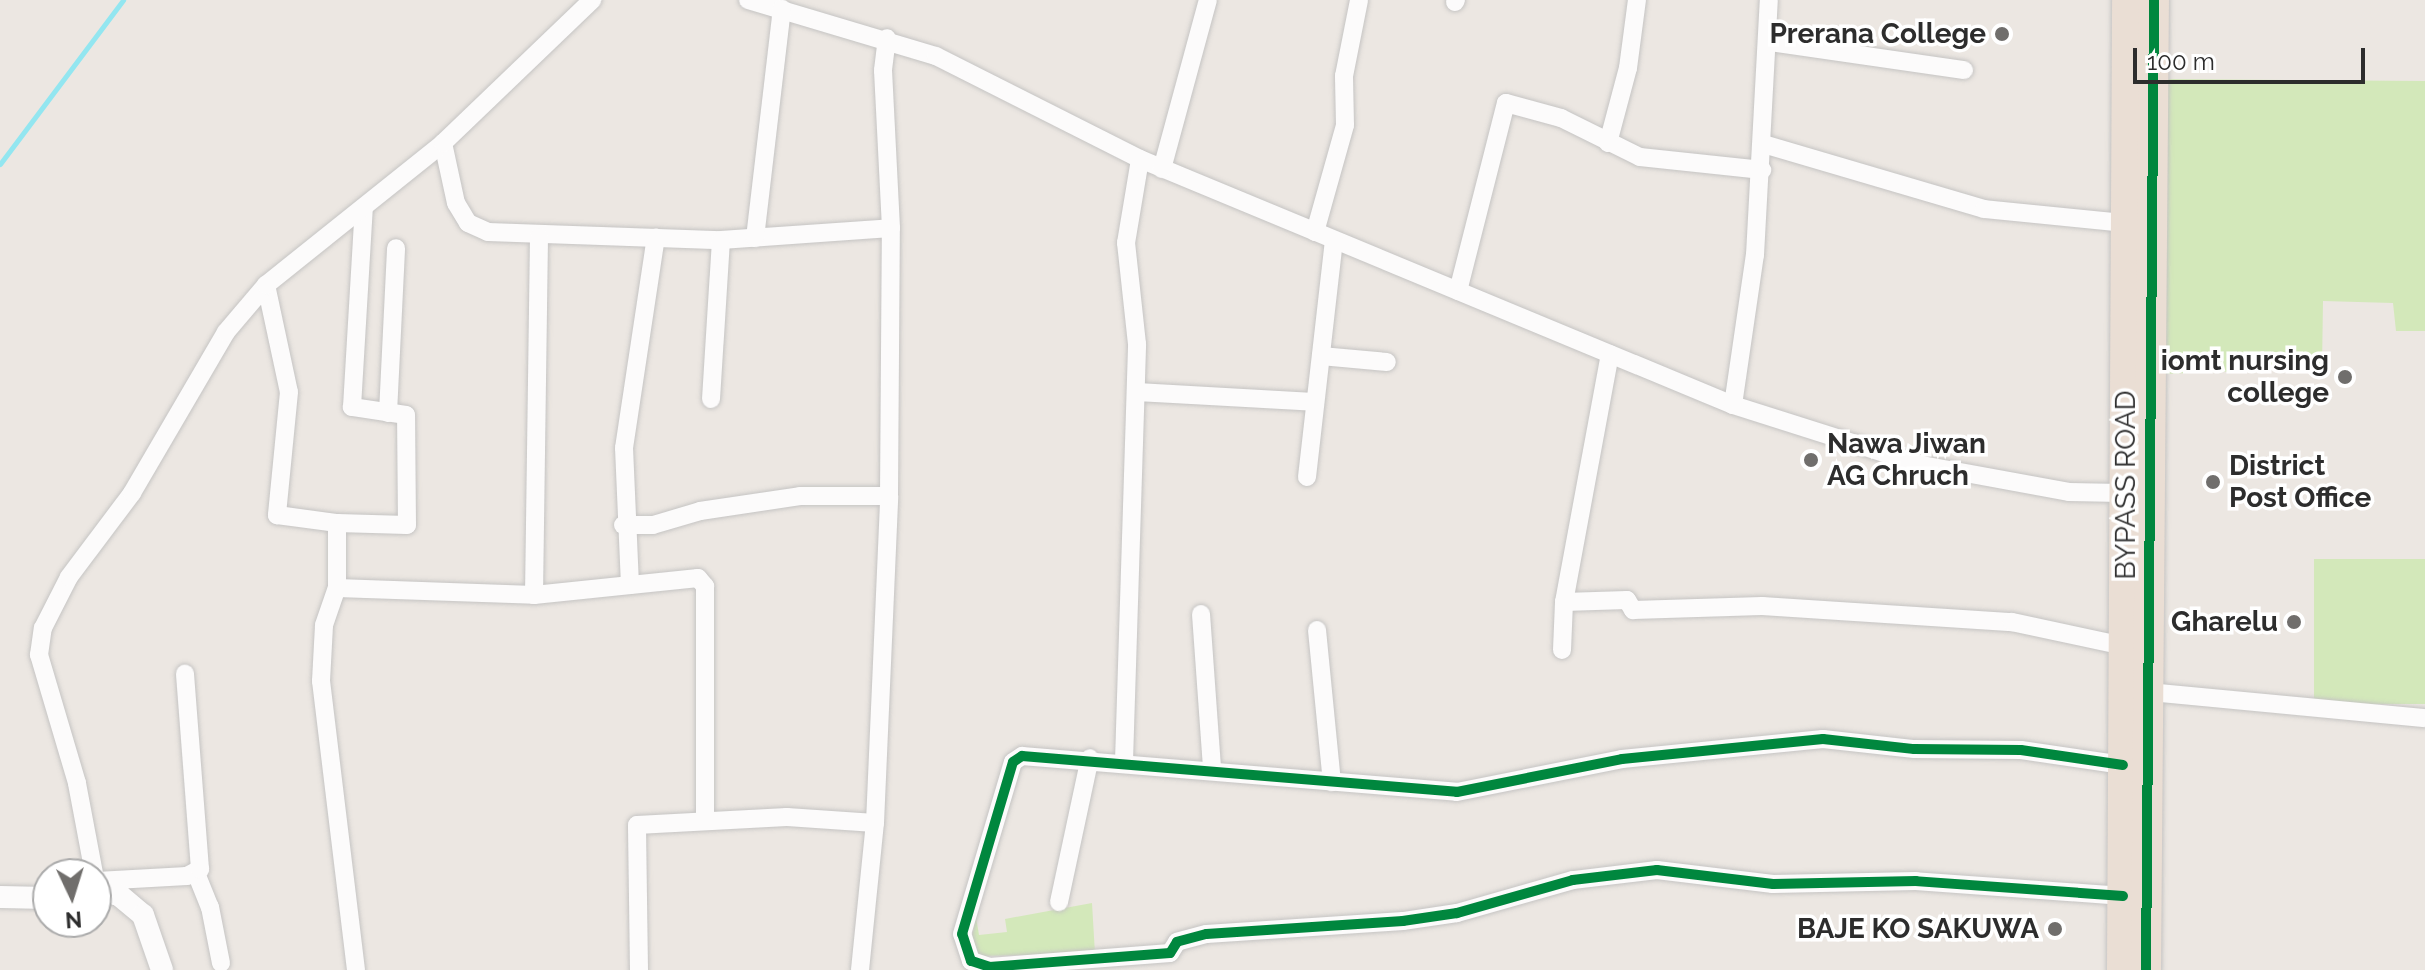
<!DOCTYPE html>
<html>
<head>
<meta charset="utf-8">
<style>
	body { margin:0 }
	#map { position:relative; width:2425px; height:970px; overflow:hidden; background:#ece7e2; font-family:Raleway,sans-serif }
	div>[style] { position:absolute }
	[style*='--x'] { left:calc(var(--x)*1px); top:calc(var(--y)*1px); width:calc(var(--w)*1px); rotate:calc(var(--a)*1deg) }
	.green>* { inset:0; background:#d3e8ba; transform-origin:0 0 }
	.stream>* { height:5px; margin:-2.5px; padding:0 2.5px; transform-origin:2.5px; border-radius:2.5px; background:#93e6f0 }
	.roads { filter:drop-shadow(0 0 2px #c5c4c3) drop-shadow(0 0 2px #c5c4c3) }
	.minor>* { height:18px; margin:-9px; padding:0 9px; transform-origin:9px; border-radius:9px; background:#fcfbfb }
	.tertiary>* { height:22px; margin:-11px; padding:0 11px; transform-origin:11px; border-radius:11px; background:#fcfbfb }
	.trunk>* { height:30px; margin:-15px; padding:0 15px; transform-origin:15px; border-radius:15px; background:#eaded4 }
	.cycleway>* { height:10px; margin:-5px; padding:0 5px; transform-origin:5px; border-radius:5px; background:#00873e }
	.dots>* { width:22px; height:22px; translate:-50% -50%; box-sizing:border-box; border:4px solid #fff; border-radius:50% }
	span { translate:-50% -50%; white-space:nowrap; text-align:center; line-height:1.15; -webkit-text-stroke:7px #fff; paint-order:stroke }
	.poi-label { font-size:28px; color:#2d2d2d; font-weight:700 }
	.right { translate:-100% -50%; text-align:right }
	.left { translate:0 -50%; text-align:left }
	.street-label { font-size:28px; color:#2d2d2d }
	.north { position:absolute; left:32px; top:858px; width:80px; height:80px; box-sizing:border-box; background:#fff; border:2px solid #ababab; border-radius:50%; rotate:176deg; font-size:22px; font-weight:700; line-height:32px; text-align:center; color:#2d2d2d }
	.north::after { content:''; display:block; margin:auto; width:28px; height:36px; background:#706e6c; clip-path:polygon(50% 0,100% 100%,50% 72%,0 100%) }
	.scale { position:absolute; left:2133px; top:48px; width:232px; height:36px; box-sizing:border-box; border:4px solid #2d2d2d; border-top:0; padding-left:10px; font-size:24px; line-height:28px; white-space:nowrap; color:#2d2d2d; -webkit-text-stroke:6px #fff; paint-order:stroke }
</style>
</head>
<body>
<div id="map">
	<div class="green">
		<div style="clip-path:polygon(2168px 79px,2425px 81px,2425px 331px,2396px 331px,2393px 303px,2323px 301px,2322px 368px,2162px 374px)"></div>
		<div style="left:2425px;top:559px;width:145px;height:111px;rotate:90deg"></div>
		<div style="clip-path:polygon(1092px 903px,1095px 954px,980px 956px,971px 942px,976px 917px,979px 935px,1007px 932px,1005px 919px)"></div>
	</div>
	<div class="stream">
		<div style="--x:0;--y:164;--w:205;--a:-53.1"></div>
	</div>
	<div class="roads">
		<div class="minor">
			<div style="--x:748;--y:0;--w:196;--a:16.6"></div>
			<div style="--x:936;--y:56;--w:229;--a:26.8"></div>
			<div style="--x:1140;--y:159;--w:642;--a:22.53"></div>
			<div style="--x:1733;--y:405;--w:198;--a:17.6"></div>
			<div style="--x:1922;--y:465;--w:149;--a:10.4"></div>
			<div style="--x:2069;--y:492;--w:53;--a:1.1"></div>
			<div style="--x:1455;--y:2;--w:2;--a:-63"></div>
			<div style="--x:1769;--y:42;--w:197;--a:8.2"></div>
			<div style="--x:443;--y:143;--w:61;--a:77.8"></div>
			<div style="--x:456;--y:203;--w:23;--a:59"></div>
			<div style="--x:468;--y:223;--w:22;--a:24"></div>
			<div style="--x:488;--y:232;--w:233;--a:2"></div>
			<div style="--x:721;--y:240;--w:170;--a:-4"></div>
			<div style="--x:891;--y:228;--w:158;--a:-92.9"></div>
			<div style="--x:883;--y:70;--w:32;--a:-83"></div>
			<div style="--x:1608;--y:143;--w:78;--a:-75.1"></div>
			<div style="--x:1628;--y:68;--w:69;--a:-82.5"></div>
			<div style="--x:1763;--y:144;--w:230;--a:16.4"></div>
			<div style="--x:1984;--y:209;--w:151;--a:5.7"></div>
			<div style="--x:1162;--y:169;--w:175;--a:-74.8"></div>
			<div style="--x:1315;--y:232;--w:111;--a:-74.3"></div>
			<div style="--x:1345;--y:125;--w:49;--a:-91.2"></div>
			<div style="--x:1344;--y:76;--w:77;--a:-78.8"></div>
			<div style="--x:755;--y:238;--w:231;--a:-83.3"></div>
			<div style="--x:266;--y:285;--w:109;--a:77.9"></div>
			<div style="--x:289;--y:392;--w:124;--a:95.6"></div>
			<div style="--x:277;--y:515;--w:61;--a:7.6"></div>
			<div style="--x:337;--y:523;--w:65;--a:90"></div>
			<div style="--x:1458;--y:291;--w:194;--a:-75.7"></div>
			<div style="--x:1506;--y:103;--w:57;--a:15.3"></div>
			<div style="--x:1561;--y:118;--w:88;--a:26.3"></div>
			<div style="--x:1640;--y:157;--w:123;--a:6.1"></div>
			<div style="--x:1321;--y:356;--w:66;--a:5.2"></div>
			<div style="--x:1137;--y:392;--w:177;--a:3.2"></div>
			<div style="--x:711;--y:399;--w:159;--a:-86.4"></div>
			<div style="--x:1733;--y:405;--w:152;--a:-81.7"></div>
			<div style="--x:1755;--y:255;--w:255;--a:-86.9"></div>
			<div style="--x:388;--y:413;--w:165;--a:-87.2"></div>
			<div style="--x:1307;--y:477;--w:238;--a:-83.5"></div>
			<div style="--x:337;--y:523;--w:70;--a:1.6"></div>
			<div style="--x:407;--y:525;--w:110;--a:-90.5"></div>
			<div style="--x:406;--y:415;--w:55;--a:-171.6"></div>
			<div style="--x:352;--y:407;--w:200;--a:-86.6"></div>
			<div style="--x:623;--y:525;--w:30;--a:0"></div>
			<div style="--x:653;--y:525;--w:49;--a:-16.6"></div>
			<div style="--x:700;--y:511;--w:101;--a:-8.5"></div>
			<div style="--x:800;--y:496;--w:89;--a:0"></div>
			<div style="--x:630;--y:585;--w:137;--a:-92.5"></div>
			<div style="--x:624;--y:448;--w:213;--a:-81.4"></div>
			<div style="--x:534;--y:595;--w:358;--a:-89.2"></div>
			<div style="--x:1564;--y:602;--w:63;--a:-1.8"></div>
			<div style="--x:1627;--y:600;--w:12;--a:59"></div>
			<div style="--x:1633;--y:610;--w:129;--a:-1.8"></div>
			<div style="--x:1762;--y:606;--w:251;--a:3.7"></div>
			<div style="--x:2012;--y:622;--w:115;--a:12.1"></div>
			<div style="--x:1201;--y:614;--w:155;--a:85.9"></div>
			<div style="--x:1317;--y:630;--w:153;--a:84.4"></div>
			<div style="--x:1562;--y:650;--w:48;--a:-87.6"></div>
			<div style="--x:1564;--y:602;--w:252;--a:-79.5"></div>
			<div style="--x:2149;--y:692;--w:277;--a:5.4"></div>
			<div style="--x:1124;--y:761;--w:417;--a:-88.2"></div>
			<div style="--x:1137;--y:344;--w:102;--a:-96.2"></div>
			<div style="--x:1126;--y:243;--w:85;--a:-80.5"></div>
			<div style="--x:196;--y:873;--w:37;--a:68"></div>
			<div style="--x:210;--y:907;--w:57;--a:78.9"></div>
			<div style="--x:97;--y:881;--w:90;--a:-3.2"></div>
			<div style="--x:187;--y:876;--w:15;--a:-28"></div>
			<div style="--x:200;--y:869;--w:196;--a:-94.4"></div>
			<div style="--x:96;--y:884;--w:103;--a:-100.7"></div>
			<div style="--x:77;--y:783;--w:134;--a:-106.5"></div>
			<div style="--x:39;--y:655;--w:27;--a:-82"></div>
			<div style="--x:43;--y:628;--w:57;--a:-63"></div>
			<div style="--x:69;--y:577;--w:105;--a:-53.1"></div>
			<div style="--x:132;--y:493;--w:186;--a:-59.7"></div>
			<div style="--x:226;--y:332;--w:62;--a:-49.6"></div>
			<div style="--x:266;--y:285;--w:227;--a:-38.7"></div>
			<div style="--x:443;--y:143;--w:207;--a:-43.8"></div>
			<div style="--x:2123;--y:896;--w:208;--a:-175.9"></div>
			<div style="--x:1916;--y:881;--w:143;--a:178.8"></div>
			<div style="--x:1773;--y:884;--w:117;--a:-173.1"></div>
			<div style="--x:1657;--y:870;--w:85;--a:173.2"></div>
			<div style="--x:1573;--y:880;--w:121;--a:164.1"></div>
			<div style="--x:1457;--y:913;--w:55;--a:171.6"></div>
			<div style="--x:1403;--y:921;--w:197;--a:176.2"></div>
			<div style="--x:1206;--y:934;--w:30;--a:165"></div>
			<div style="--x:1177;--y:942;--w:13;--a:122"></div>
			<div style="--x:1170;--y:953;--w:181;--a:175.6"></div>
			<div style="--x:990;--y:967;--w:20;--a:-162"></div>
			<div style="--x:971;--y:961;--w:28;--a:-108"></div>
			<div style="--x:962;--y:934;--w:179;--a:-73.5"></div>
			<div style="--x:1013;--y:762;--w:11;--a:-34"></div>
			<div style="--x:1022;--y:756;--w:436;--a:4.7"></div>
			<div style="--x:1457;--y:792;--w:168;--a:-11.3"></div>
			<div style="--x:1622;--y:759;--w:202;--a:-5.7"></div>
			<div style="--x:1823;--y:739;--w:92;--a:6.3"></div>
			<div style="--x:1914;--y:749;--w:107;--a:0.5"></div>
			<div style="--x:2021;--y:750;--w:103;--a:8.4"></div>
			<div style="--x:1059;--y:902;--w:147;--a:-77.9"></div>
			<div style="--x:356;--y:970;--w:291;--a:-96.9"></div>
			<div style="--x:321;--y:681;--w:56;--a:-86.9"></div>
			<div style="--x:324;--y:625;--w:39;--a:-71"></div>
			<div style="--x:337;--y:588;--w:197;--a:2"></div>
			<div style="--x:534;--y:595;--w:165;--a:-5.9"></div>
			<div style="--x:698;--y:578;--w:11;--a:49"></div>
			<div style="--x:705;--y:586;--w:232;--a:90"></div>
			<div style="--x:639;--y:970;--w:145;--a:-90.8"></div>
			<div style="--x:637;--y:825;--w:150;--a:-3.1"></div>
			<div style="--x:787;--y:817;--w:88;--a:3.9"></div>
			<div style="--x:860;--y:970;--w:148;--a:-84.2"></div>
			<div style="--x:875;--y:823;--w:327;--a:-87.5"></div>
			<div style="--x:889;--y:496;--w:268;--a:-89.6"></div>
		</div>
		<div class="tertiary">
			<div style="--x:96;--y:890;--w:24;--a:12"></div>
			<div style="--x:119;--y:895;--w:31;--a:40"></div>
			<div style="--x:143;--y:915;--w:58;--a:70.9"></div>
			<div style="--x:0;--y:897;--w:48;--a:1.2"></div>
		</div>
		<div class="trunk">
			<div style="--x:2122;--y:970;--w:970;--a:-89.7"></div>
			<div style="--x:2146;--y:970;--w:970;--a:-89.53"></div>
		</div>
	</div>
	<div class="cycleway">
		<div style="--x:2123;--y:896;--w:208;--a:-175.9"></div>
		<div style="--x:1916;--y:881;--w:143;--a:178.8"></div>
		<div style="--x:1773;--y:884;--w:117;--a:-173.1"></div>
		<div style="--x:1657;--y:870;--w:85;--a:173.2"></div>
		<div style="--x:1573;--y:880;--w:121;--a:164.1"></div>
		<div style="--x:1457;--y:913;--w:55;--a:171.6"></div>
		<div style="--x:1403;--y:921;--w:197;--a:176.2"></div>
		<div style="--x:1206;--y:934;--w:30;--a:165"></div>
		<div style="--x:1177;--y:942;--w:13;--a:122"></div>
		<div style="--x:1170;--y:953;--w:181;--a:175.6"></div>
		<div style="--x:990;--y:967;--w:20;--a:-162"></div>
		<div style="--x:971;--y:961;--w:28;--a:-108"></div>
		<div style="--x:962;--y:934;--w:179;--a:-73.5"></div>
		<div style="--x:1013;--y:762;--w:11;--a:-34"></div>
		<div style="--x:1022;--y:756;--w:436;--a:4.7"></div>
		<div style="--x:1457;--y:792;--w:168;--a:-11.3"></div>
		<div style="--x:1622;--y:759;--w:202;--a:-5.7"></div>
		<div style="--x:1823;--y:739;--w:92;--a:6.3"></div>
		<div style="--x:1914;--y:749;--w:107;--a:0.5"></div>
		<div style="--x:2021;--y:750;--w:103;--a:8.4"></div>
		<div style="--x:2146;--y:970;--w:970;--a:-89.53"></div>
	</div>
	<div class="dots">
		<div style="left:2002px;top:34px;background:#706e6c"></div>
		<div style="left:2345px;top:377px;background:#706e6c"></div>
		<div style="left:1811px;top:460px;background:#706e6c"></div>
		<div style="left:2213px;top:482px;background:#706e6c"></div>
		<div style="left:2294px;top:622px;background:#706e6c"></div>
		<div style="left:2055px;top:929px;background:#706e6c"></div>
	</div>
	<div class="poi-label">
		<span class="right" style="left:1986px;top:34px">Prerana College</span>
		<span class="right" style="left:2329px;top:377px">iomt nursing<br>college</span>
		<span class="left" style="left:1827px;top:460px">Nawa Jiwan<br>AG Chruch</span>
		<span class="left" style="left:2229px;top:482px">District<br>Post Office</span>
		<span class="right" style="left:2278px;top:622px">Gharelu</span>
		<span class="right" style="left:2039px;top:929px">BAJE KO SAKUWA</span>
	</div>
	<div class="street-label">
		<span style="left:2126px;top:485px;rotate:-90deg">BYPASS ROAD</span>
	</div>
	<div class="north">N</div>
	<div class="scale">100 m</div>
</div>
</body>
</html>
